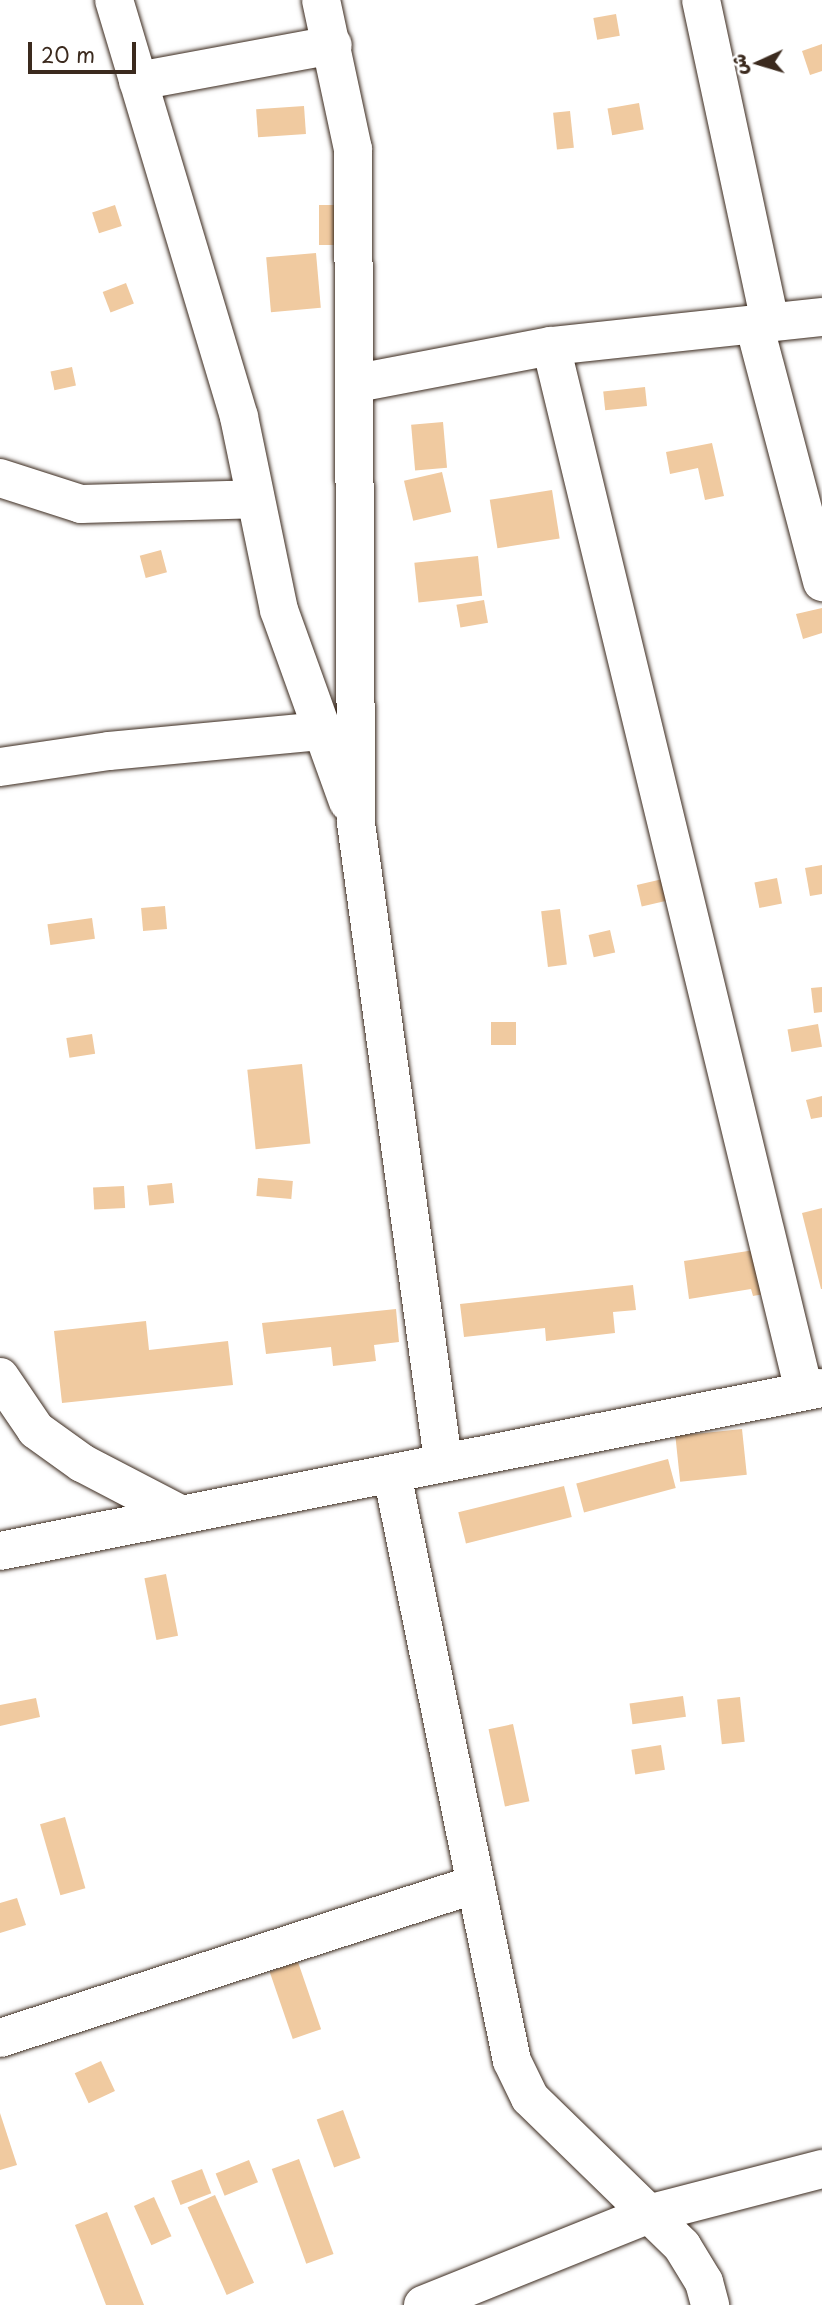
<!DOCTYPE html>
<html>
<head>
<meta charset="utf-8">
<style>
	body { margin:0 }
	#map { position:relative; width:822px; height:2305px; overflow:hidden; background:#fff; font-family:"Playpen Sans","Playpen Sans Arabic",sans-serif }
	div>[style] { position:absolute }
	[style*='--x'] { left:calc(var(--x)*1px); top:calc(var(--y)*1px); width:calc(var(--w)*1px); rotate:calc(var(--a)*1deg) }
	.building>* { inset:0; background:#f0caa0; transform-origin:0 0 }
	.roads { filter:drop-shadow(0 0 2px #3b2a1e) drop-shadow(0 0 2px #3b2a1e) }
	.minor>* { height:38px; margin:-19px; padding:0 19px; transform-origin:19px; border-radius:19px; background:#fff }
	span { translate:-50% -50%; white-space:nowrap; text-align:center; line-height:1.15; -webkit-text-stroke:7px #fff; paint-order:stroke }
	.north { position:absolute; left:724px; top:28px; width:70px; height:70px; -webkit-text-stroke:5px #fff; paint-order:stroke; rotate:266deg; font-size:19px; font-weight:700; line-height:28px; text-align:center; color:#3b2a1e }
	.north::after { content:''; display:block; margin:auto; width:24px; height:32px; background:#3b2a1e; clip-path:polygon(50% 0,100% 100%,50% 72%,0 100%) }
	.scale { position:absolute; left:28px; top:42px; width:108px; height:32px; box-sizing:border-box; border:4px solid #3b2a1e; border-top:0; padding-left:9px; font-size:21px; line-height:24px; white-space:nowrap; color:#3b2a1e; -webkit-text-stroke:5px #fff; paint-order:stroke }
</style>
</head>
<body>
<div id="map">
	<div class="building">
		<div style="left:616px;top:14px;width:22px;height:23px;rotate:80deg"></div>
		<div style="clip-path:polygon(822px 44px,822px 71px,810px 75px,802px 51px)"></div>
		<div style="left:639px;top:103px;width:27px;height:32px;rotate:80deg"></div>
		<div style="left:304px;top:106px;width:28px;height:48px;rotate:86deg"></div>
		<div style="left:570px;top:111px;width:37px;height:17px;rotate:84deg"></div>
		<div style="left:115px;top:205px;width:22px;height:24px;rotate:72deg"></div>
		<div style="left:319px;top:205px;width:34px;height:40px"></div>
		<div style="left:316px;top:253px;width:55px;height:50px;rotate:85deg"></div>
		<div style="left:126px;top:283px;width:22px;height:25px;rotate:69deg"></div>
		<div style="left:72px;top:367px;width:19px;height:22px;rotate:78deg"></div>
		<div style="left:645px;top:387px;width:19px;height:42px;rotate:84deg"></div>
		<div style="left:443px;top:422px;width:46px;height:32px;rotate:85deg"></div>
		<div style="clip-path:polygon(712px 443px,724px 496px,705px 500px,698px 468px,670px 474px,666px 452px)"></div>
		<div style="left:442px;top:472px;width:41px;height:39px;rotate:77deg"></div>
		<div style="left:552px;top:490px;width:49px;height:63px;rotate:81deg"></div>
		<div style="left:161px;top:550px;width:23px;height:22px;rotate:75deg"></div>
		<div style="left:478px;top:556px;width:40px;height:64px;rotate:84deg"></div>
		<div style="left:484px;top:600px;width:23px;height:28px;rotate:80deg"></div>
		<div style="clip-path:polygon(822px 608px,822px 633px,803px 639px,796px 614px)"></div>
		<div style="clip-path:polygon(822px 865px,822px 894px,810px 896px,805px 868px)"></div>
		<div style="left:667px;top:878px;width:22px;height:31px;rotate:77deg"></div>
		<div style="left:777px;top:878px;width:26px;height:23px;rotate:79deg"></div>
		<div style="left:165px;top:906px;width:23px;height:24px;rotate:85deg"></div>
		<div style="left:560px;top:909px;width:56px;height:19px;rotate:83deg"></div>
		<div style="left:92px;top:918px;width:21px;height:45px;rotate:82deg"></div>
		<div style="left:610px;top:930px;width:23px;height:22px;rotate:77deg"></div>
		<div style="clip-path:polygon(822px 987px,822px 1012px,814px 1013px,811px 988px)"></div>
		<div style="left:491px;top:1022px;width:25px;height:23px"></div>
		<div style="left:818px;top:1024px;width:23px;height:31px;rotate:80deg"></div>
		<div style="left:92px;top:1034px;width:20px;height:26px;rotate:81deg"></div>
		<div style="left:302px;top:1064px;width:80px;height:55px;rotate:84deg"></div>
		<div style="clip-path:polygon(822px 1096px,822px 1117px,811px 1119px,806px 1100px)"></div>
		<div style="left:258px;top:1178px;width:35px;height:18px;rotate:5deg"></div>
		<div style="left:172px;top:1183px;width:20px;height:25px;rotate:84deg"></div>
		<div style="left:124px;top:1186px;width:22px;height:31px;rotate:87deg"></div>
		<div style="clip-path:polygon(822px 1208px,822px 1289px,821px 1289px,802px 1213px)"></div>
		<div style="clip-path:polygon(768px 1248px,775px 1292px,753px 1296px,751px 1289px,689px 1299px,684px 1261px)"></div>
		<div style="clip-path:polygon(633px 1285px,636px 1310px,613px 1312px,615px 1333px,546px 1341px,545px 1328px,464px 1337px,460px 1304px)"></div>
		<div style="clip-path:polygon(396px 1309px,399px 1342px,374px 1345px,376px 1361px,333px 1366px,331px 1347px,266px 1354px,262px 1323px)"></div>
		<div style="clip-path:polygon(146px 1321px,149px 1350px,228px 1341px,233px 1385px,62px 1403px,54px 1331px)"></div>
		<div style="left:742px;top:1429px;width:46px;height:67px;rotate:84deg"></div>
		<div style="left:668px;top:1459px;width:30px;height:95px;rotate:75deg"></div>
		<div style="left:564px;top:1486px;width:32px;height:109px;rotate:76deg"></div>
		<div style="left:166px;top:1574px;width:63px;height:22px;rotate:79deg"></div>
		<div style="left:683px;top:1696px;width:21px;height:54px;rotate:82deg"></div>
		<div style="left:740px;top:1697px;width:45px;height:23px;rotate:84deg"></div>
		<div style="clip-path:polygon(36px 1698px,40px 1717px,0 1726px,0 1705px)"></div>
		<div style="left:513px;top:1724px;width:79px;height:25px;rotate:78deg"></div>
		<div style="left:661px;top:1745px;width:25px;height:30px;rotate:81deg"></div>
		<div style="left:65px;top:1817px;width:74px;height:26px;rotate:74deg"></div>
		<div style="clip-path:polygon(17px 1898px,26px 1925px,0 1933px,0 1903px)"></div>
		<div style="left:298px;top:1962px;width:71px;height:30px;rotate:71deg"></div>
		<div style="left:101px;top:2061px;width:33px;height:29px;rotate:65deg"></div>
		<div style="left:343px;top:2110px;width:51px;height:28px;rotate:70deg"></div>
		<div style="clip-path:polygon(0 2113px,17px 2165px,0 2170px)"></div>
		<div style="left:299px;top:2159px;width:101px;height:29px;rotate:70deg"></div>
		<div style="left:249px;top:2160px;width:24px;height:36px;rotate:68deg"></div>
		<div style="left:202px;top:2169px;width:26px;height:33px;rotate:69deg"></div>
		<div style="left:215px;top:2195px;width:96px;height:30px;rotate:66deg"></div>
		<div style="left:154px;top:2197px;width:43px;height:22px;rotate:66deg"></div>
		<div style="clip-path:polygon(107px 2212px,144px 2305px,106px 2305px,75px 2225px)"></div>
	</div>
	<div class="roads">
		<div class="minor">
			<div style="--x:114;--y:0;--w:435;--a:73.3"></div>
			<div style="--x:239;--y:417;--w:197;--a:78.3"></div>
			<div style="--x:279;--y:610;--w:204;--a:70.2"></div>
			<div style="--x:321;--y:0;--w:152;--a:77.9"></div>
			<div style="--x:353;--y:149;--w:674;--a:89.74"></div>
			<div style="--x:356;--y:823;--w:644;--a:82.23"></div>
			<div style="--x:701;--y:0;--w:329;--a:77.9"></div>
			<div style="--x:138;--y:81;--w:198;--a:-10.5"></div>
			<div style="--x:754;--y:324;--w:267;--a:75.2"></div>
			<div style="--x:551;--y:346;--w:1075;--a:76.39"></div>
			<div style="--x:357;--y:383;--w:197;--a:-10.8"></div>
			<div style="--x:551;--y:346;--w:273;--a:-6.1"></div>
			<div style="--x:0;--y:478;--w:85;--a:17.8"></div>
			<div style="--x:81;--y:504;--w:174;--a:-1.6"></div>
			<div style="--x:0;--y:767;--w:110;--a:-8.4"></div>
			<div style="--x:109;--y:751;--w:212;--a:-5.4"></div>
			<div style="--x:0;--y:1377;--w:64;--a:55.8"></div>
			<div style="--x:36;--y:1430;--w:57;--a:35.7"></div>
			<div style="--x:82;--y:1463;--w:110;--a:27.5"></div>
			<div style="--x:392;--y:1474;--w:599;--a:78.45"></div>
			<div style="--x:512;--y:2061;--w:41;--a:64.1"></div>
			<div style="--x:530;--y:2098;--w:212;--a:44.2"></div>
			<div style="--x:682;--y:2246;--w:42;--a:58.6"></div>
			<div style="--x:704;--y:2282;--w:24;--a:75"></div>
			<div style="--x:0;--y:1551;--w:838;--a:-11.22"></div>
			<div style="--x:0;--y:2038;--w:500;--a:-17.93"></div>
			<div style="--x:423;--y:2305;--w:247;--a:-21.9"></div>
			<div style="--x:652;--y:2213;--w:176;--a:-14.5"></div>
		</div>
	</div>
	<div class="north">ش</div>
	<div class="scale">20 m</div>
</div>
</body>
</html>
